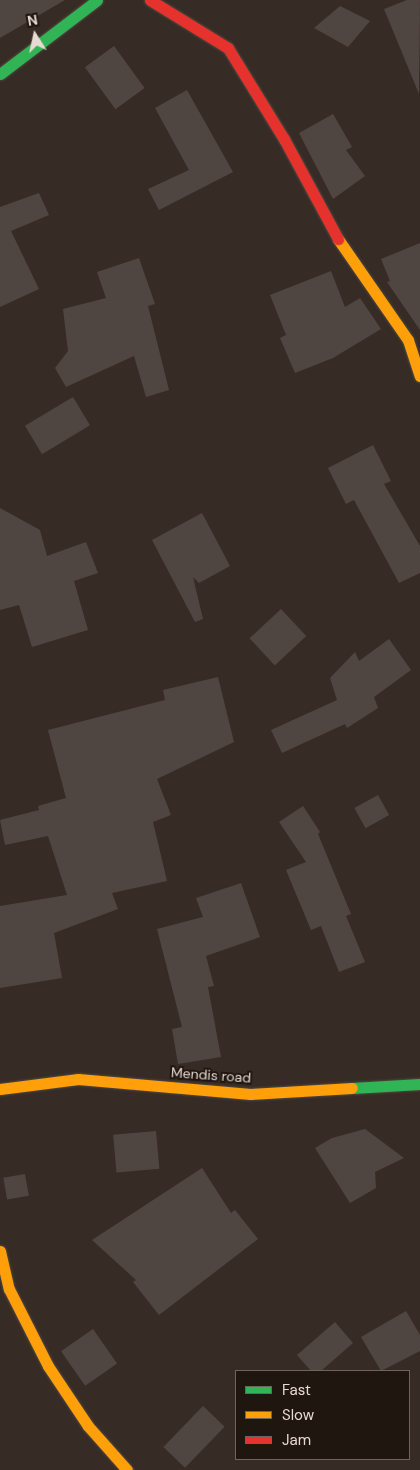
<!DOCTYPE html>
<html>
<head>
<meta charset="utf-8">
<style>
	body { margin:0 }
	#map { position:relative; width:420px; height:1470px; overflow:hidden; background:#372c25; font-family:"DM Sans",sans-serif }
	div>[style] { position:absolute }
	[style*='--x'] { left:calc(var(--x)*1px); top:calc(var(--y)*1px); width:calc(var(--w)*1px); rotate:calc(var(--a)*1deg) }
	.building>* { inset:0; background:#504641; transform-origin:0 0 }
	.roads { filter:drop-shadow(0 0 1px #524942) drop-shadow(0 0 1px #524942) }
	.fast>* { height:11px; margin:-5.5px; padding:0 5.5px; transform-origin:5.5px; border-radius:5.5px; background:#30b455 }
	.slow>* { height:11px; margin:-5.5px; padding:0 5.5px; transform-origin:5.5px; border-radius:5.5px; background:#ff9f0a }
	.jam>* { height:11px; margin:-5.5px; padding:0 5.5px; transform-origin:5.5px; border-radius:5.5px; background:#e5322d }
	span { translate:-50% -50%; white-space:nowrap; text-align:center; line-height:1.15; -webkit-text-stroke:4px #1f1610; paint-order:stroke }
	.street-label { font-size:14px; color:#e8dad2 }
	.legend { position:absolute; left:235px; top:1370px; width:175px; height:90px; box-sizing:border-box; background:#1f1610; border:1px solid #6f645e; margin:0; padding:6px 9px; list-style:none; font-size:15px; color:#e8dad2 }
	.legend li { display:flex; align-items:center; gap:10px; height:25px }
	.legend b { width:25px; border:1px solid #6f645e }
	.north { position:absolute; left:10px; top:10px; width:50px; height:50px; -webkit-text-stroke:4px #1f1610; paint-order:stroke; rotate:350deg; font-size:14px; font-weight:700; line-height:20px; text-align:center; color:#e8dad2 }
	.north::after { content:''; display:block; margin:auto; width:18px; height:22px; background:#e8dad2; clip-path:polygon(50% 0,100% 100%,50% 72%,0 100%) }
</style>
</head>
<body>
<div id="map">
	<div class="building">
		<div style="clip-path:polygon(0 0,65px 0,0 38px)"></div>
		<div style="clip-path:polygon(407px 0,420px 0,419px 94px,384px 9px)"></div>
		<div style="clip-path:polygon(340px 6px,370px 21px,348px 47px,314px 28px)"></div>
		<div style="left:114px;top:46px;width:52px;height:36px;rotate:54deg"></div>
		<div style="clip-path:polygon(187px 90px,233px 172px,159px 210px,148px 189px,189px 170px,155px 108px)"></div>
		<div style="clip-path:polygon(333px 114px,352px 147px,346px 150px,365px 176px,333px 199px,299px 133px)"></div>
		<div style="clip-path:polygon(39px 193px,49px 215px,11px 231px,39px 289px,0 307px,0 207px)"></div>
		<div style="clip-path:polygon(420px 243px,420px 330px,387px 282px,390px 281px,381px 259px)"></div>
		<div style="clip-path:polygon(139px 258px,155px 304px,148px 306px,169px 390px,146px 397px,134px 356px,66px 387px,55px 368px,68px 351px,63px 309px,106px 298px,97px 272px)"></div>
		<div style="clip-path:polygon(331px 271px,345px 307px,360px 298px,381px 329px,333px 358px,295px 373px,280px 338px,286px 335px,270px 295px)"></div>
		<div style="left:73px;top:397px;width:33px;height:56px;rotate:59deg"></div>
		<div style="clip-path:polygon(373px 445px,391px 481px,384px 484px,420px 546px,420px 573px,399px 583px,354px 500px,346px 504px,328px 468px)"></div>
		<div style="clip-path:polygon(0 508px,40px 530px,47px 556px,86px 542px,98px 573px,74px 581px,88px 630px,32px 647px,19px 605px,0 610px)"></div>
		<div style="clip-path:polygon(202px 513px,230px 566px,199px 583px,193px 577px,203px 619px,195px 622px,152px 540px)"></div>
		<div style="left:281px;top:609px;width:37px;height:43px;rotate:47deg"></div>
		<div style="clip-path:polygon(389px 639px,411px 670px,374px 697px,378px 708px,347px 728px,345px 724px,282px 753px,271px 730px,337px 700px,330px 678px,355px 652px,359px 661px)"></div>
		<div style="clip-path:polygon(218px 677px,234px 742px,157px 779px,171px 815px,153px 822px,167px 881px,112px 893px,118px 909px,54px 933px,62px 978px,0 988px,0 906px,67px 895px,48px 836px,5px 845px,0 820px,39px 810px,38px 806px,66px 798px,48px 730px,165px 700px,163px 690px)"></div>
		<div style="left:378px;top:795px;width:23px;height:27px;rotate:61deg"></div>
		<div style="clip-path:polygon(303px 806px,320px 832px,318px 834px,351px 914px,346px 916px,365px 962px,339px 972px,321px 926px,311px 930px,286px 870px,306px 862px,279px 822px)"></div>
		<div style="clip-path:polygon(241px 883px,260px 937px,206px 956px,214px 986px,208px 987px,221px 1057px,178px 1064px,172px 1029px,182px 1027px,157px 929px,203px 917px,196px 898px)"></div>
		<div style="clip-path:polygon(365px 1129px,404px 1158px,375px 1172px,376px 1188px,350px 1203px,315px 1148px,332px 1138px)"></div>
		<div style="left:156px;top:1131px;width:38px;height:43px;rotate:85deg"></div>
		<div style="clip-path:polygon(202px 1168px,231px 1213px,235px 1210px,258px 1239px,159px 1315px,133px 1282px,136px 1280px,92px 1240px)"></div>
		<div style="left:25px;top:1174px;width:22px;height:22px;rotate:80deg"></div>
		<div style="clip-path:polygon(406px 1311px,420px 1335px,420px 1351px,381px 1371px,361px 1337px)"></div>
		<div style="clip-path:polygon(335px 1322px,353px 1343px,321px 1371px,311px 1371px,297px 1355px)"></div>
		<div style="left:93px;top:1329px;width:42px;height:39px;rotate:55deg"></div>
		<div style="left:203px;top:1406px;width:30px;height:57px;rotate:44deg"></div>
	</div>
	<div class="roads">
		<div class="fast">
			<div style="--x:0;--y:74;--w:122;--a:-37.3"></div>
			<div style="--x:352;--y:1088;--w:68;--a:-3.4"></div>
		</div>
		<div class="slow">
			<div style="--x:338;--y:239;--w:123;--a:55.3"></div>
			<div style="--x:408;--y:340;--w:38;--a:72"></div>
			<div style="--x:0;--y:1089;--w:79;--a:-7.3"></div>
			<div style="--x:78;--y:1079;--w:173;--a:5"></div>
			<div style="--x:250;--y:1094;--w:102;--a:-3.4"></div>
			<div style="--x:0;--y:1251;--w:39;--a:77"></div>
			<div style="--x:9;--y:1289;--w:86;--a:63.1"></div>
			<div style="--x:48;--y:1366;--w:72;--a:56.3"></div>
			<div style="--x:88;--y:1426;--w:59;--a:48.4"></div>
		</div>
		<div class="jam">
			<div style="--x:150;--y:0;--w:92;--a:31.6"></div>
			<div style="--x:228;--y:48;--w:107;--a:58.4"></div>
			<div style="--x:284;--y:139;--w:114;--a:61.6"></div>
		</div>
	</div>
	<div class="street-label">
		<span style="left:211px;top:1075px;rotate:4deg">Mendis road</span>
	</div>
	<ul class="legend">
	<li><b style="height:6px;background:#30b455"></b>Fast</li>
	<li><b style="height:6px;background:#ff9f0a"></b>Slow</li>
	<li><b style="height:6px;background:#e5322d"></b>Jam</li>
	</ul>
	<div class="north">N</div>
</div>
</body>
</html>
